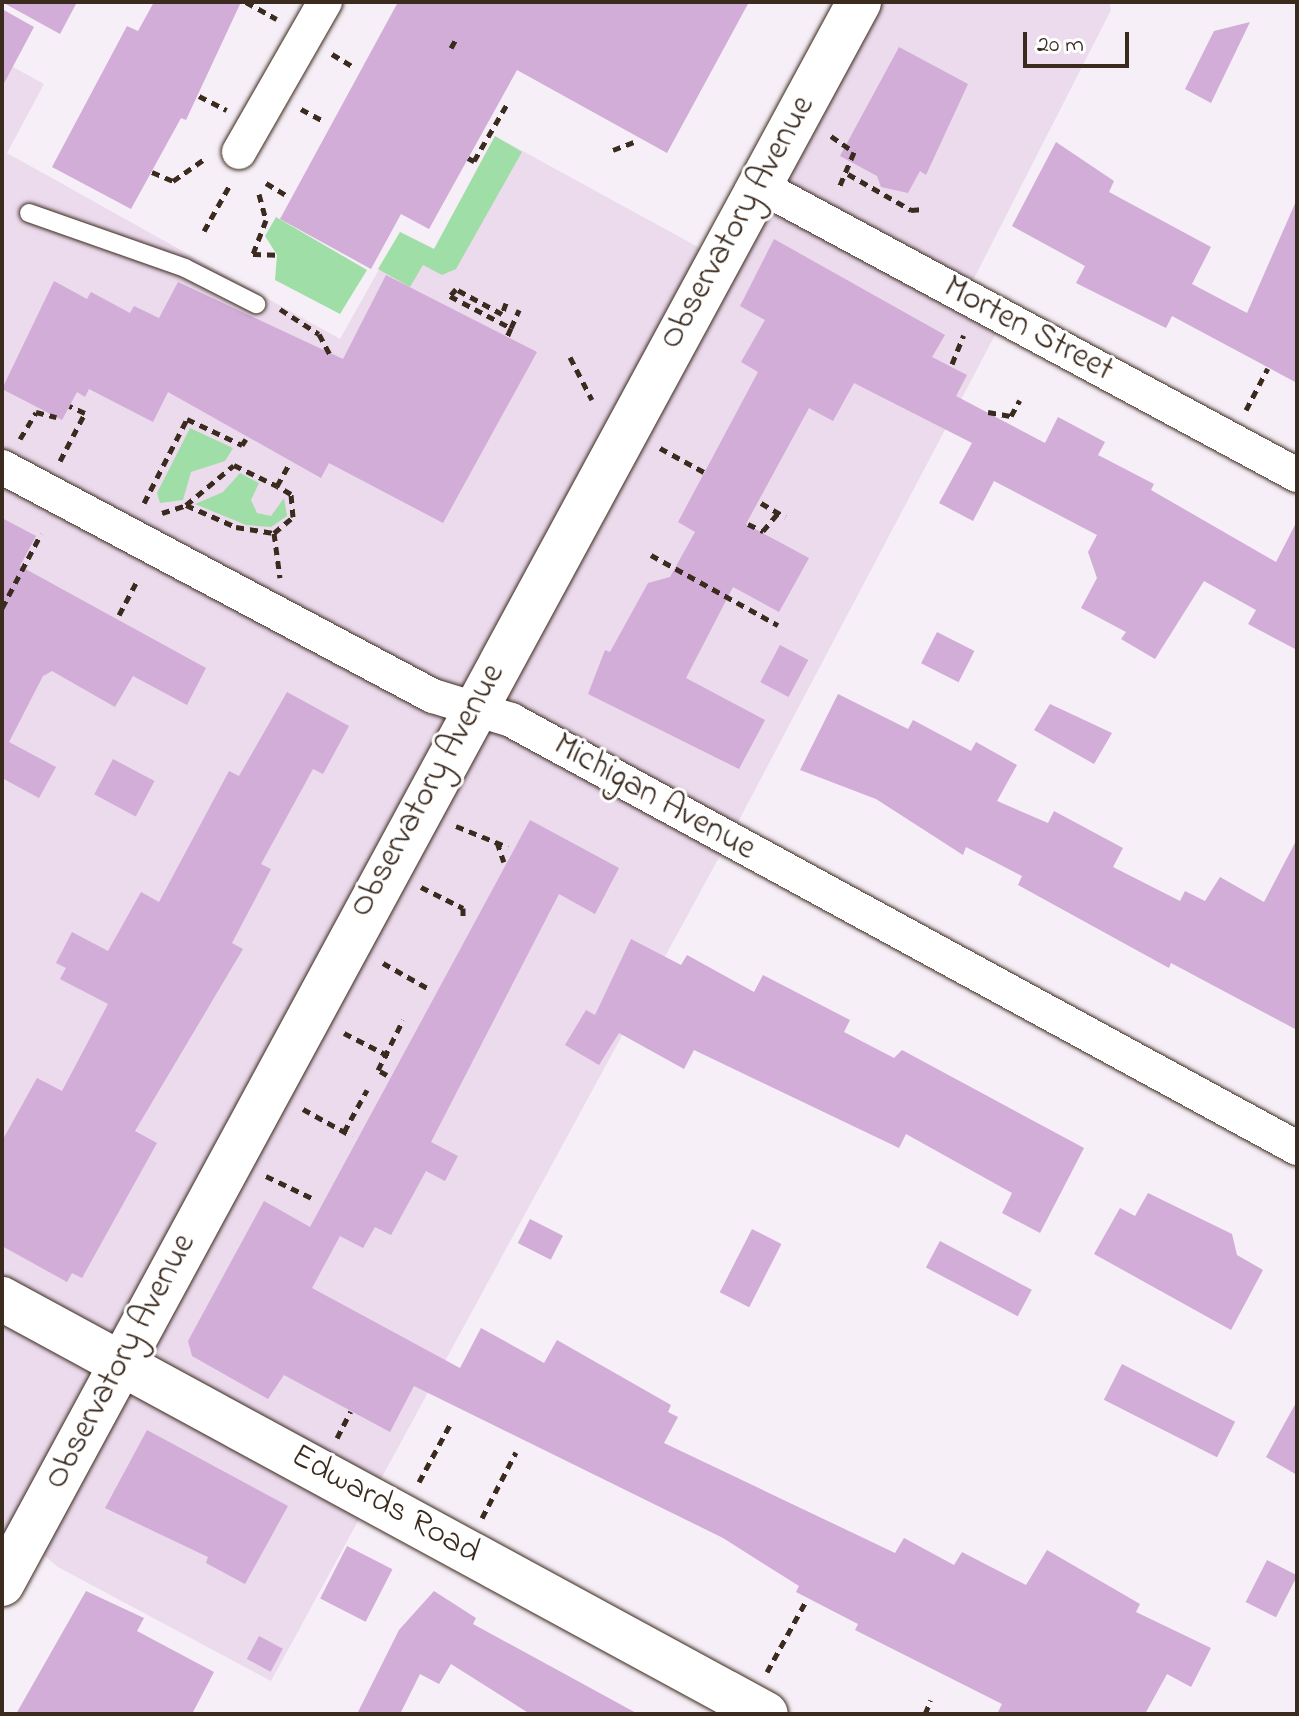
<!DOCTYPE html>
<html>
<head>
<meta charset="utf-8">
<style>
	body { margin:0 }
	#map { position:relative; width:1299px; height:1716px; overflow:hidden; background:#f6eff7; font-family:"Indie Flower",sans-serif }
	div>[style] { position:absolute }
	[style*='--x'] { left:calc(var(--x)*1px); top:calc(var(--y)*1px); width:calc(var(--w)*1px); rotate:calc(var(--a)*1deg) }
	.built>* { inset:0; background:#ebdbed }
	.green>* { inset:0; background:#a0dea7 }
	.building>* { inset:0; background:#d1add7; transform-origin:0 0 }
	.path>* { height:5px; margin-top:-2.5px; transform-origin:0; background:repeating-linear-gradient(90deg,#3b2a1e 0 8px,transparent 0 14px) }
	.roads { filter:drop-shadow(0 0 2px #3b2a1e) drop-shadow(0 0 2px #3b2a1e) }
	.lane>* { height:18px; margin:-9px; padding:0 9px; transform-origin:9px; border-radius:9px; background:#fff }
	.street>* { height:34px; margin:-17px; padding:0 17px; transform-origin:17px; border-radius:17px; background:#fff }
	.secondary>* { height:44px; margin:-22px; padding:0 22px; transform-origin:22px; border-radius:22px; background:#fff }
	span { translate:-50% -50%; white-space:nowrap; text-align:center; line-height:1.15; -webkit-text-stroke:6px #fff; paint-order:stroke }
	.street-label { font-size:34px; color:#3b2a1e }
	.frame { position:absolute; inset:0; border:4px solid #3b2a1e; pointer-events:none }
	.scale { position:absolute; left:1023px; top:32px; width:106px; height:36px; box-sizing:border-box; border:4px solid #3b2a1e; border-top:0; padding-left:10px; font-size:24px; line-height:28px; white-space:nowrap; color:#3b2a1e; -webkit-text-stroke:6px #fff; paint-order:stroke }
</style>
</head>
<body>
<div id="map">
	<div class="built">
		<div style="clip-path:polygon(859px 2px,1109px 2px,1111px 10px,965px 296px,1004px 318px,729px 839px,271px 1681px,58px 1567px,26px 1540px,2px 1584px,2px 61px,44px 84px,7px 153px,340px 339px,400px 232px,434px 249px,495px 136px,718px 258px)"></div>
	</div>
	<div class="green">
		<div style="clip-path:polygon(495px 136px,522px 152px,456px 269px,442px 275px,423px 265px,410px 287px,378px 269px,400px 232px,434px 249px)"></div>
		<div style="clip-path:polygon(276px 217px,367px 270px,340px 314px,275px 280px,277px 255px,265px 236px)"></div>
		<div style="clip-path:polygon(190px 428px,233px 448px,225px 461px,191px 472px,183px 500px,160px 503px,157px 493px)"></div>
		<div style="clip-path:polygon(240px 473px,259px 483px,251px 500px,257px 513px,271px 516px,284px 498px,287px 516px,271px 527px,246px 525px,195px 504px,223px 492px)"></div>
	</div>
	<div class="building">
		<div style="clip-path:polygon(2px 2px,77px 2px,60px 34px)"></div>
		<div style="clip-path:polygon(154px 2px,241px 2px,186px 120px,181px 118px,131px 209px,52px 167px,127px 26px,138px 31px)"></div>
		<div style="clip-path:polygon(398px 2px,749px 2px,667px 153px,517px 70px,429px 229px,401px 214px,371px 269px,280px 219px)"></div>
		<div style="clip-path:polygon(2px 9px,34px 27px,2px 87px)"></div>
		<div style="clip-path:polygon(1250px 22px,1211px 103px,1185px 89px,1214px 31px)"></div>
		<div style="clip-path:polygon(899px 47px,968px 84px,926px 175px,920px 171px,908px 193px,881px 187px,877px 176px,840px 156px)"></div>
		<div style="clip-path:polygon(1056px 142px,1114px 181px,1109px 192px,1211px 247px,1192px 284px,1247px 313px,1297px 199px,1297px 383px,1172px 316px,1166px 328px,1076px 283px,1085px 266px,1012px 226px)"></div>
		<div style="clip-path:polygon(774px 239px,945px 335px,932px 357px,967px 375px,956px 396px,1045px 443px,1058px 417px,1105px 442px,1098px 455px,1154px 484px,1151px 490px,1276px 562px,1297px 521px,1297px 650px,1248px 624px,1256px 610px,1204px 581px,1155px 659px,1121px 639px,1126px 632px,1081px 608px,1097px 578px,1088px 552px,1097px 535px,994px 481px,973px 521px,939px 503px,972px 443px,854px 383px,833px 421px,809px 408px,746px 524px,809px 558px,779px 612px,733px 587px,686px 678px,765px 720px,739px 769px,588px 694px,605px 650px,610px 652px,648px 583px,670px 577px,695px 532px,678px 522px,758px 372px,741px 362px,765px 320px,740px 306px)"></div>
		<div style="clip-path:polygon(386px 275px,537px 352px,443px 523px,329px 463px,321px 478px,168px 392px,153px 422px,89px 389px,85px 397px,77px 392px,62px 420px,2px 389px,54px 281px,87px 299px,91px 292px,130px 313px,134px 306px,159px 318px,178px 282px,343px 359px)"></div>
		<div style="clip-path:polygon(2px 518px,36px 536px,20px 566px,206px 668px,187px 705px,133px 676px,115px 707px,52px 671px,43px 676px,9px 742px,56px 767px,39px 798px,2px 778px)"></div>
		<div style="left:937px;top:632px;width:42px;height:35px;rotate:27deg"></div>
		<div style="left:780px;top:645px;width:32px;height:42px;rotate:28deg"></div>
		<div style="clip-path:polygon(287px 692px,349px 726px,323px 774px,313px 769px,261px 864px,271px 869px,232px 943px,243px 949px,135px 1131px,157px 1143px,82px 1278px,72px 1273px,67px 1282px,2px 1246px,2px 1141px,37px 1078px,62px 1091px,108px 1004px,60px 979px,66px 968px,56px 963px,72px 932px,108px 951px,141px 892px,159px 902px,229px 771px,239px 776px)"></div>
		<div style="clip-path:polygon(838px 694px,908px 729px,913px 720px,971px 751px,976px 742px,1017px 765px,997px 801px,1048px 823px,1054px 811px,1123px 848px,1113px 867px,1180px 901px,1185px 891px,1205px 901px,1220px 877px,1264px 902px,1297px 839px,1297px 1030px,1171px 963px,1169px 968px,1018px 885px,1022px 876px,966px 847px,963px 855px,876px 799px,800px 770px)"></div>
		<div style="clip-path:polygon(1050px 704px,1112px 733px,1094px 764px,1034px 730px)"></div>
		<div style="left:113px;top:759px;width:47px;height:40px;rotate:28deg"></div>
		<div style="clip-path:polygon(530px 820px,619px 868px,595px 914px,559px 894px,431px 1142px,458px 1156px,445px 1181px,426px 1171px,391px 1235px,375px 1227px,363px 1248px,340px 1236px,312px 1288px,460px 1368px,481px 1328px,544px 1363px,557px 1340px,671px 1405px,668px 1412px,678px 1417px,664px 1443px,895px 1553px,904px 1538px,954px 1565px,962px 1552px,1026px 1585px,1047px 1550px,1140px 1604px,1136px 1612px,1211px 1648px,1191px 1687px,1167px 1674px,1145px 1714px,997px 1714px,1002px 1704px,855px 1630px,858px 1624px,796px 1592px,799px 1586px,723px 1538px,414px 1386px,390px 1432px,284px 1375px,268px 1399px,192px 1356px,188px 1341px,264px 1201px,310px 1227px)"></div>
		<div style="clip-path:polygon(631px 939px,681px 965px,687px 955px,754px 992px,763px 975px,850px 1020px,844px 1032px,894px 1058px,902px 1050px,1084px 1148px,1040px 1233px,1002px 1213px,1012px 1193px,906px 1134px,899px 1148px,694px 1050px,684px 1069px,619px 1033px,599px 1065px,565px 1045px,586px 1010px,595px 1015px)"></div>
		<div style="clip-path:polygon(1148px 1193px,1232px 1234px,1237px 1255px,1263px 1270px,1231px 1330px,1094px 1254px,1120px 1208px,1135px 1216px)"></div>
		<div style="left:530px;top:1219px;width:37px;height:27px;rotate:27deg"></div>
		<div style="left:752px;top:1229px;width:33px;height:71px;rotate:27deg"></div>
		<div style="left:940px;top:1241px;width:104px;height:30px;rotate:28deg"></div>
		<div style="left:1122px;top:1364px;width:127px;height:40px;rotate:27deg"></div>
		<div style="clip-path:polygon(1297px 1401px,1297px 1475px,1266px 1457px)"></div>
		<div style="clip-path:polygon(147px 1430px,288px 1506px,245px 1584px,206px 1563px,208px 1557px,105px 1508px)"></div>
		<div style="left:347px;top:1546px;width:51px;height:59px;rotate:27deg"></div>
		<div style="left:1267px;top:1560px;width:34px;height:47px;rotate:27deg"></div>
		<div style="clip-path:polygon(86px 1591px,144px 1618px,137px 1631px,214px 1672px,192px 1714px,16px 1714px)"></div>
		<div style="clip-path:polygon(434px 1591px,476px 1618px,473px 1624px,638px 1714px,530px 1714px,451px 1664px,439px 1684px,420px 1674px,400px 1714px,357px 1714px,399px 1630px)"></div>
		<div style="left:259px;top:1636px;width:27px;height:26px;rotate:28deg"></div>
	</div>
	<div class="path">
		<div style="--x:246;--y:2;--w:35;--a:29"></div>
		<div style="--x:451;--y:48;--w:13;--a:-61"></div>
		<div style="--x:332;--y:54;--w:27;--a:31"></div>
		<div style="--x:199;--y:96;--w:31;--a:27"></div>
		<div style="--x:301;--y:109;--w:26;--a:28"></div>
		<div style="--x:831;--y:136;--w:28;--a:35"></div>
		<div style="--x:854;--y:152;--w:41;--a:112.8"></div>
		<div style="--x:613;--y:150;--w:22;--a:-21"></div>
		<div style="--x:468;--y:158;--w:7;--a:27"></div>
		<div style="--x:474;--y:161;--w:66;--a:-59.9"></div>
		<div style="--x:152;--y:172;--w:23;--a:23"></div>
		<div style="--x:173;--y:181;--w:39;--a:-35"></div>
		<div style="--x:848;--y:174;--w:73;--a:29.7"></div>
		<div style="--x:911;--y:210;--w:13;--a:-4"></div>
		<div style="--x:266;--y:183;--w:23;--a:31"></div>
		<div style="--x:259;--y:194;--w:27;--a:75"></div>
		<div style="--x:266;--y:220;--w:36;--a:111"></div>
		<div style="--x:253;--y:254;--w:24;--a:2"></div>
		<div style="--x:204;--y:231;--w:55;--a:-60.6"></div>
		<div style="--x:506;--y:303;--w:12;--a:110"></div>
		<div style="--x:502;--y:314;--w:52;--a:-151.5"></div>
		<div style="--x:456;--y:289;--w:9;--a:131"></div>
		<div style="--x:450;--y:296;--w:69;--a:27.7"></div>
		<div style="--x:511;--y:328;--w:10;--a:114"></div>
		<div style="--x:280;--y:309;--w:46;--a:32.7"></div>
		<div style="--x:319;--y:334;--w:24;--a:62"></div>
		<div style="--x:511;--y:328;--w:20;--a:-66"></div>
		<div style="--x:570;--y:357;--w:48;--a:62.9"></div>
		<div style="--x:952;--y:364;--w:31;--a:-68"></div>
		<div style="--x:1246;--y:410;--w:47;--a:-62.4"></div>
		<div style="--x:988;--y:412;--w:23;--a:10"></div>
		<div style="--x:1011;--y:416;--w:18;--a:-61"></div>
		<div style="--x:20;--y:439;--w:31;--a:-59"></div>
		<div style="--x:36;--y:412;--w:21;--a:14"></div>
		<div style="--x:660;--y:448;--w:50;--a:28.6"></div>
		<div style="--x:60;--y:461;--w:54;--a:-62.5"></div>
		<div style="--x:85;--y:413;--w:17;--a:-156"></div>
		<div style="--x:144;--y:503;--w:94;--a:-62.9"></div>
		<div style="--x:187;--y:419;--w:61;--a:25.3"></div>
		<div style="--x:242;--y:445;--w:7;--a:-56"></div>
		<div style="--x:761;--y:503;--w:28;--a:30"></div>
		<div style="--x:186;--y:505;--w:55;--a:23.7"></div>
		<div style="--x:236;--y:527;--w:38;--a:9"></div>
		<div style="--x:274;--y:533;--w:25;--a:-40"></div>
		<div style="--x:293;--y:517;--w:23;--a:-95"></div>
		<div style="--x:291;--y:494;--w:16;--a:-150"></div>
		<div style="--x:162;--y:513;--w:25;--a:-18"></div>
		<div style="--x:186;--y:505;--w:62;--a:-39.8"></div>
		<div style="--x:234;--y:465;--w:48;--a:26"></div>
		<div style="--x:277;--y:486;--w:26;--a:-61"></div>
		<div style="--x:748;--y:524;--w:17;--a:25"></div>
		<div style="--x:763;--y:531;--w:23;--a:-50"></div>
		<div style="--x:274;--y:533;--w:45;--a:82.4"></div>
		<div style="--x:651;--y:555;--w:145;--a:28.9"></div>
		<div style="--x:2;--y:608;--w:84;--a:-62.2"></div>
		<div style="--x:119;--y:615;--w:40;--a:-62"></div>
		<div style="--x:456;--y:826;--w:56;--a:22"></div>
		<div style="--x:497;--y:842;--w:21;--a:71"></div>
		<div style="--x:421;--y:887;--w:47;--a:26.6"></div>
		<div style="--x:463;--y:908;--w:10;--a:90"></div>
		<div style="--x:383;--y:963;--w:55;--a:29.4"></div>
		<div style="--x:344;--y:1033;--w:51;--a:27.1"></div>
		<div style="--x:387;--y:1075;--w:10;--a:-151"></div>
		<div style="--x:378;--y:1070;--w:56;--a:-63.4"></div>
		<div style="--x:303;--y:1109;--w:56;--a:28.9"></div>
		<div style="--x:344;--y:1132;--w:48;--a:-61.3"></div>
		<div style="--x:266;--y:1176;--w:53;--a:25.6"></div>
		<div style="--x:337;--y:1438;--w:30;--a:-63"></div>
		<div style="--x:419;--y:1482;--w:69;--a:-61.6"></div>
		<div style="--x:482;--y:1518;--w:74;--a:-62.7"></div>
		<div style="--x:767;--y:1672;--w:79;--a:-61.2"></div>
		<div style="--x:925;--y:1714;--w:15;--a:-67"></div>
	</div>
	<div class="roads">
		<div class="lane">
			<div style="--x:29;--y:213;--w:165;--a:19.4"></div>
			<div style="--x:185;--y:268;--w:80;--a:26.9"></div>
		</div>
		<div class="street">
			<div style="--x:239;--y:152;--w:173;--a:-60.2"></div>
			<div style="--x:760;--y:186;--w:610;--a:28.29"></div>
			<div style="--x:2;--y:467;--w:488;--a:28"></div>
			<div style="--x:433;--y:696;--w:82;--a:17.1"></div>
			<div style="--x:511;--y:720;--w:895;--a:28.57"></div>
		</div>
		<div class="secondary">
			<div style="--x:2;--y:1299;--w:869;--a:28.51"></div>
			<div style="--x:2;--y:1584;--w:1799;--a:-61.55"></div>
		</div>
	</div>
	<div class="street-label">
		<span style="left:738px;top:223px;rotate:-61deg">Observatory Avenue</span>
		<span style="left:1028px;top:330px;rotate:28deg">Morten Street</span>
		<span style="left:428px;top:791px;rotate:-61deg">Observatory Avenue</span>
		<span style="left:654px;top:798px;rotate:29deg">Michigan Avenue</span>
		<span style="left:121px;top:1362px;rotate:-62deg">Observatory Avenue</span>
		<span style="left:385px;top:1505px;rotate:29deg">Edwards Road</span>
	</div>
	<div class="frame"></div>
	<div class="scale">20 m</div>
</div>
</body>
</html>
